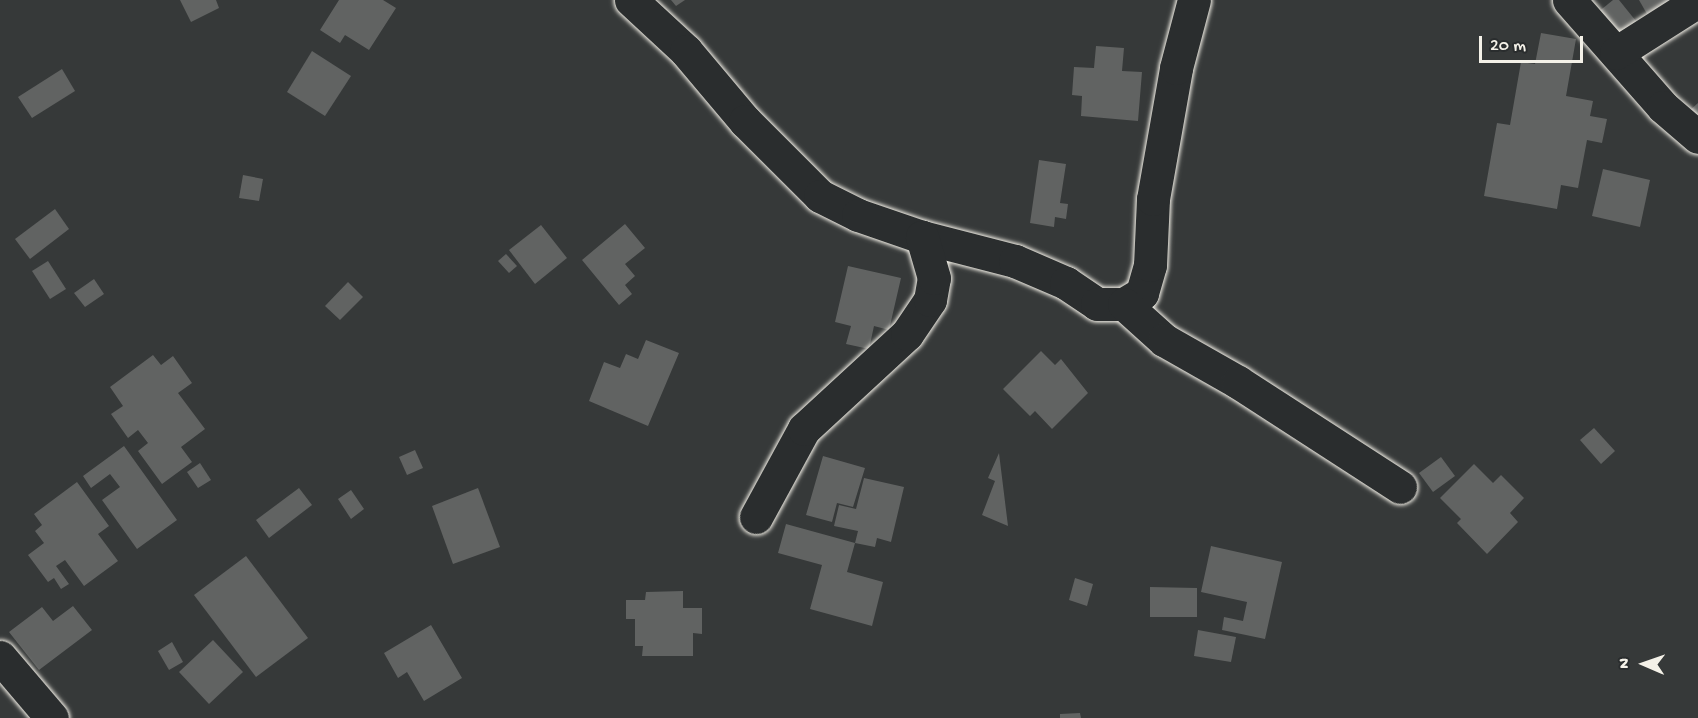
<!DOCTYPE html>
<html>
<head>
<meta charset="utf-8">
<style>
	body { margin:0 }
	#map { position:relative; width:1698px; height:718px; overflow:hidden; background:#363939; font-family:"Gochi Hand",sans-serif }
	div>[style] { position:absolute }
	.building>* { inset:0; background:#616362 }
	.roads { filter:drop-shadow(0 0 2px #f4f1e8) drop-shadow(0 0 2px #f4f1e8) }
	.minor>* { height:33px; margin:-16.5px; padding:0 16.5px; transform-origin:16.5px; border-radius:16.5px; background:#2a2d2e }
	span { translate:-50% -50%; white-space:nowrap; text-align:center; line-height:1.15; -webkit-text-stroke:4.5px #2a2d2e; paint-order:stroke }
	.north { position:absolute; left:1614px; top:634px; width:60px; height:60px; -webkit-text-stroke:4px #2a2d2e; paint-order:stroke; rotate:272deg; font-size:16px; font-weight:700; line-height:24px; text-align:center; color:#f4f1e8 }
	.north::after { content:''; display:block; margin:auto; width:21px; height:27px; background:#f4f1e8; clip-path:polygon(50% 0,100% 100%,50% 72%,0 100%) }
	.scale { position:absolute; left:1479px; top:36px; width:104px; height:27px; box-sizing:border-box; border:3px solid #f4f1e8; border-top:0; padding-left:8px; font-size:18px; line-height:21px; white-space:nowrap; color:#f4f1e8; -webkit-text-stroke:4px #2a2d2e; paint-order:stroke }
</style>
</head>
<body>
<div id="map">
	<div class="building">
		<div style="clip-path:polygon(180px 0,216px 0,219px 8px,191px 22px)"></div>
		<div style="clip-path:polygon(339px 0,383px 0,396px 8px,369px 50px,345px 35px,340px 43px,320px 30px)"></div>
		<div style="clip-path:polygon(671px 0,685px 0,676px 6px)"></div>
		<div style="clip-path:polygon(1613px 0,1619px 0,1640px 26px,1620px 42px,1597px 13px)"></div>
		<div style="clip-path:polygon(1639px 0,1670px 0,1647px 14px)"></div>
		<div style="clip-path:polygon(1541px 33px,1576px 39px,1566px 96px,1593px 101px,1590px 116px,1607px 119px,1602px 143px,1587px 140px,1578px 188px,1561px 185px,1557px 209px,1484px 196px,1497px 123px,1510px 125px,1521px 62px,1535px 64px)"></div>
		<div style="clip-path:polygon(1096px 46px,1124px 48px,1122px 71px,1142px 72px,1138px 121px,1081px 116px,1082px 96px,1072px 95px,1074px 67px,1094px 68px)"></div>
		<div style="clip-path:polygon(312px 51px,351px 76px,325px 116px,287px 92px)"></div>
		<div style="clip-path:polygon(62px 69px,75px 91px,32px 118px,18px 97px)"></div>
		<div style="clip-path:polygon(1698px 103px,1698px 122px,1688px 112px)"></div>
		<div style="clip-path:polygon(1039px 160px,1066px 164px,1060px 203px,1068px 204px,1066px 219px,1055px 217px,1054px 227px,1030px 223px)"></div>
		<div style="clip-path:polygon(1603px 169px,1650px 180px,1640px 227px,1592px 216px)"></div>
		<div style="clip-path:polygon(243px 175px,263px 179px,259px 201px,239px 198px)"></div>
		<div style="clip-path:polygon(55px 209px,69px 229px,30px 259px,15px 239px)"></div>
		<div style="clip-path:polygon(625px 224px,645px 248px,625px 264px,635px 276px,625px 285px,632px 294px,619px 305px,582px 260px)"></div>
		<div style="clip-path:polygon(541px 225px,567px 258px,535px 284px,509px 250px)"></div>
		<div style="clip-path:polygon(506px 254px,517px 266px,509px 273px,498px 261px)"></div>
		<div style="clip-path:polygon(48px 261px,66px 289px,50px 299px,32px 271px)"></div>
		<div style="clip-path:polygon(848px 266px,901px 278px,889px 330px,874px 326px,869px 349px,846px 344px,851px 326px,835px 322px)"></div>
		<div style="clip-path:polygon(94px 279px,104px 294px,85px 307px,74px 293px)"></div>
		<div style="clip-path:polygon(348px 282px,363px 297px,340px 320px,325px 306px)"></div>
		<div style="clip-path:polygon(646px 340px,679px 353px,648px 426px,589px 401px,604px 362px,620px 368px,626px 354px,638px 359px)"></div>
		<div style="clip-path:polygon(1041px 351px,1055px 365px,1061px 359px,1088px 393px,1052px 429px,1035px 411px,1030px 416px,1003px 389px)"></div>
		<div style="clip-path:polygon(153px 355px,161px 365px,173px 356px,192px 383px,178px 393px,205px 429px,181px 447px,192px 462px,162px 484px,138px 451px,148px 443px,138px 430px,128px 438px,111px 414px,123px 406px,110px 387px)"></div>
		<div style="clip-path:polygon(1594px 428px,1615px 451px,1601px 464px,1580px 440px)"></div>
		<div style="clip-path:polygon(124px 446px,177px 520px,137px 549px,102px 500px,120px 487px,110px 474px,91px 488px,83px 476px)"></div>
		<div style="clip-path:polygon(415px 450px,423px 468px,407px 475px,399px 457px)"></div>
		<div style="clip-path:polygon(999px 453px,1008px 526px,982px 515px,995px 481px,988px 478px)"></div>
		<div style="clip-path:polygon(823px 456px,865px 468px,853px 507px,837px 503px,832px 522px,806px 515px)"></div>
		<div style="clip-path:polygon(1441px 457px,1455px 476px,1433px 492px,1419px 473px)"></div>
		<div style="clip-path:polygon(200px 463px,211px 480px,198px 488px,187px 472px)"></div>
		<div style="clip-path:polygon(1474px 464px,1493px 483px,1501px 475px,1524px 498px,1510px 513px,1518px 522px,1487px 554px,1457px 523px,1461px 519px,1440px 498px)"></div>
		<div style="clip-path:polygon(864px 478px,904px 487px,891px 542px,877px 538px,875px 547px,855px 543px,858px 531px,834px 526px,839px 505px,856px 509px)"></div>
		<div style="clip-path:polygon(77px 482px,109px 526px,98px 534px,118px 561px,84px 586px,65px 560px,56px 566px,69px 584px,61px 589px,54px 578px,48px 582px,28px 555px,44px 543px,35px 531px,42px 525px,34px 514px)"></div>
		<div style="clip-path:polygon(299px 488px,312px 505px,269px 538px,256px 520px)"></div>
		<div style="clip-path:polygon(478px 488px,500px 547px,453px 564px,432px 506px)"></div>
		<div style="clip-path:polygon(351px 490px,364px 509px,351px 519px,338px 499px)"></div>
		<div style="clip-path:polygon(786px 524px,855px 543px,847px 572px,883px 582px,872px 626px,810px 609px,822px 565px,778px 553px)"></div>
		<div style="clip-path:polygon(1211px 546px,1282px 562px,1265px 639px,1222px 630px,1224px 617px,1243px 621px,1247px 602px,1201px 592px)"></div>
		<div style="clip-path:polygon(246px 556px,308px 638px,256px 677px,194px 595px)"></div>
		<div style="clip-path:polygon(1075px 578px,1093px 584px,1087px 606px,1069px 600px)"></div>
		<div style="clip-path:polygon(1150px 587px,1197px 588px,1197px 617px,1150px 617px)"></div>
		<div style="clip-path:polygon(683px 591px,683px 608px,702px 608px,702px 634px,693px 633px,693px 656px,642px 656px,643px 646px,635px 646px,635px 619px,626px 619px,626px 600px,645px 600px,646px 592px)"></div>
		<div style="clip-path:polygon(73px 606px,92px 630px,39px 670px,9px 632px,42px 607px,53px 621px)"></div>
		<div style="clip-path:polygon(431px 625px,462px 678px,424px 701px,407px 672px,398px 678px,384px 653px)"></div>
		<div style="clip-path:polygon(1198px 630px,1236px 637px,1231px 662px,1194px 656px)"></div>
		<div style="clip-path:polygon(213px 640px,243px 672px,209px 704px,179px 672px)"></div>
		<div style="clip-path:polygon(172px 642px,183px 662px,169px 670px,158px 651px)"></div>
		<div style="clip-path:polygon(1080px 713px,1081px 718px,1060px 718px,1060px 714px)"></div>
	</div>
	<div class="roads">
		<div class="minor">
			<div style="left:631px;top:0;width:75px;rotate:42.8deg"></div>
			<div style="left:686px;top:51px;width:92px;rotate:49.9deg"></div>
			<div style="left:745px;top:121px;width:106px;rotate:45deg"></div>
			<div style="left:820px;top:196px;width:42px;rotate:26.6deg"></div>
			<div style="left:858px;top:215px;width:68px;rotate:19deg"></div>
			<div style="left:922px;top:237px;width:96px;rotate:14.5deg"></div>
			<div style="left:1015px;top:261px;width:56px;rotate:23.3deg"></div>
			<div style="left:1066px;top:283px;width:37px;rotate:34deg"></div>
			<div style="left:1097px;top:304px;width:27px"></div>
			<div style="left:1124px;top:304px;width:21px;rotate:-31deg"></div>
			<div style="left:1142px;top:293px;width:29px;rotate:-74deg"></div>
			<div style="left:1150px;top:265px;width:66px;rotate:-87.4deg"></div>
			<div style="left:1153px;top:199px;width:133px;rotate:-80deg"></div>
			<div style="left:1176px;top:68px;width:70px;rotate:-75.2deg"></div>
			<div style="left:1569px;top:0;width:142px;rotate:48.7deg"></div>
			<div style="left:1663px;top:107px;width:46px;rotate:40.6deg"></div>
			<div style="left:1616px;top:53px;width:97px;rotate:-32.4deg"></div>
			<div style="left:1124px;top:304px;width:54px;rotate:42deg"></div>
			<div style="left:1164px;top:340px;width:85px;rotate:29.6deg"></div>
			<div style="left:1238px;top:382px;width:193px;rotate:32.9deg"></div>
			<div style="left:756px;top:517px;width:100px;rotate:-61.4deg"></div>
			<div style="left:804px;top:429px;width:140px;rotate:-42.7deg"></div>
			<div style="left:907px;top:334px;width:41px;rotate:-55.9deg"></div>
			<div style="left:930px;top:300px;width:22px;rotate:-80deg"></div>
			<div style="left:934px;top:278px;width:43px;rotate:-106.3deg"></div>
			<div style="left:0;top:657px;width:80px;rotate:49.6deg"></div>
		</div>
	</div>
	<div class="north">N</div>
	<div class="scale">20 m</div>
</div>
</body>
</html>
